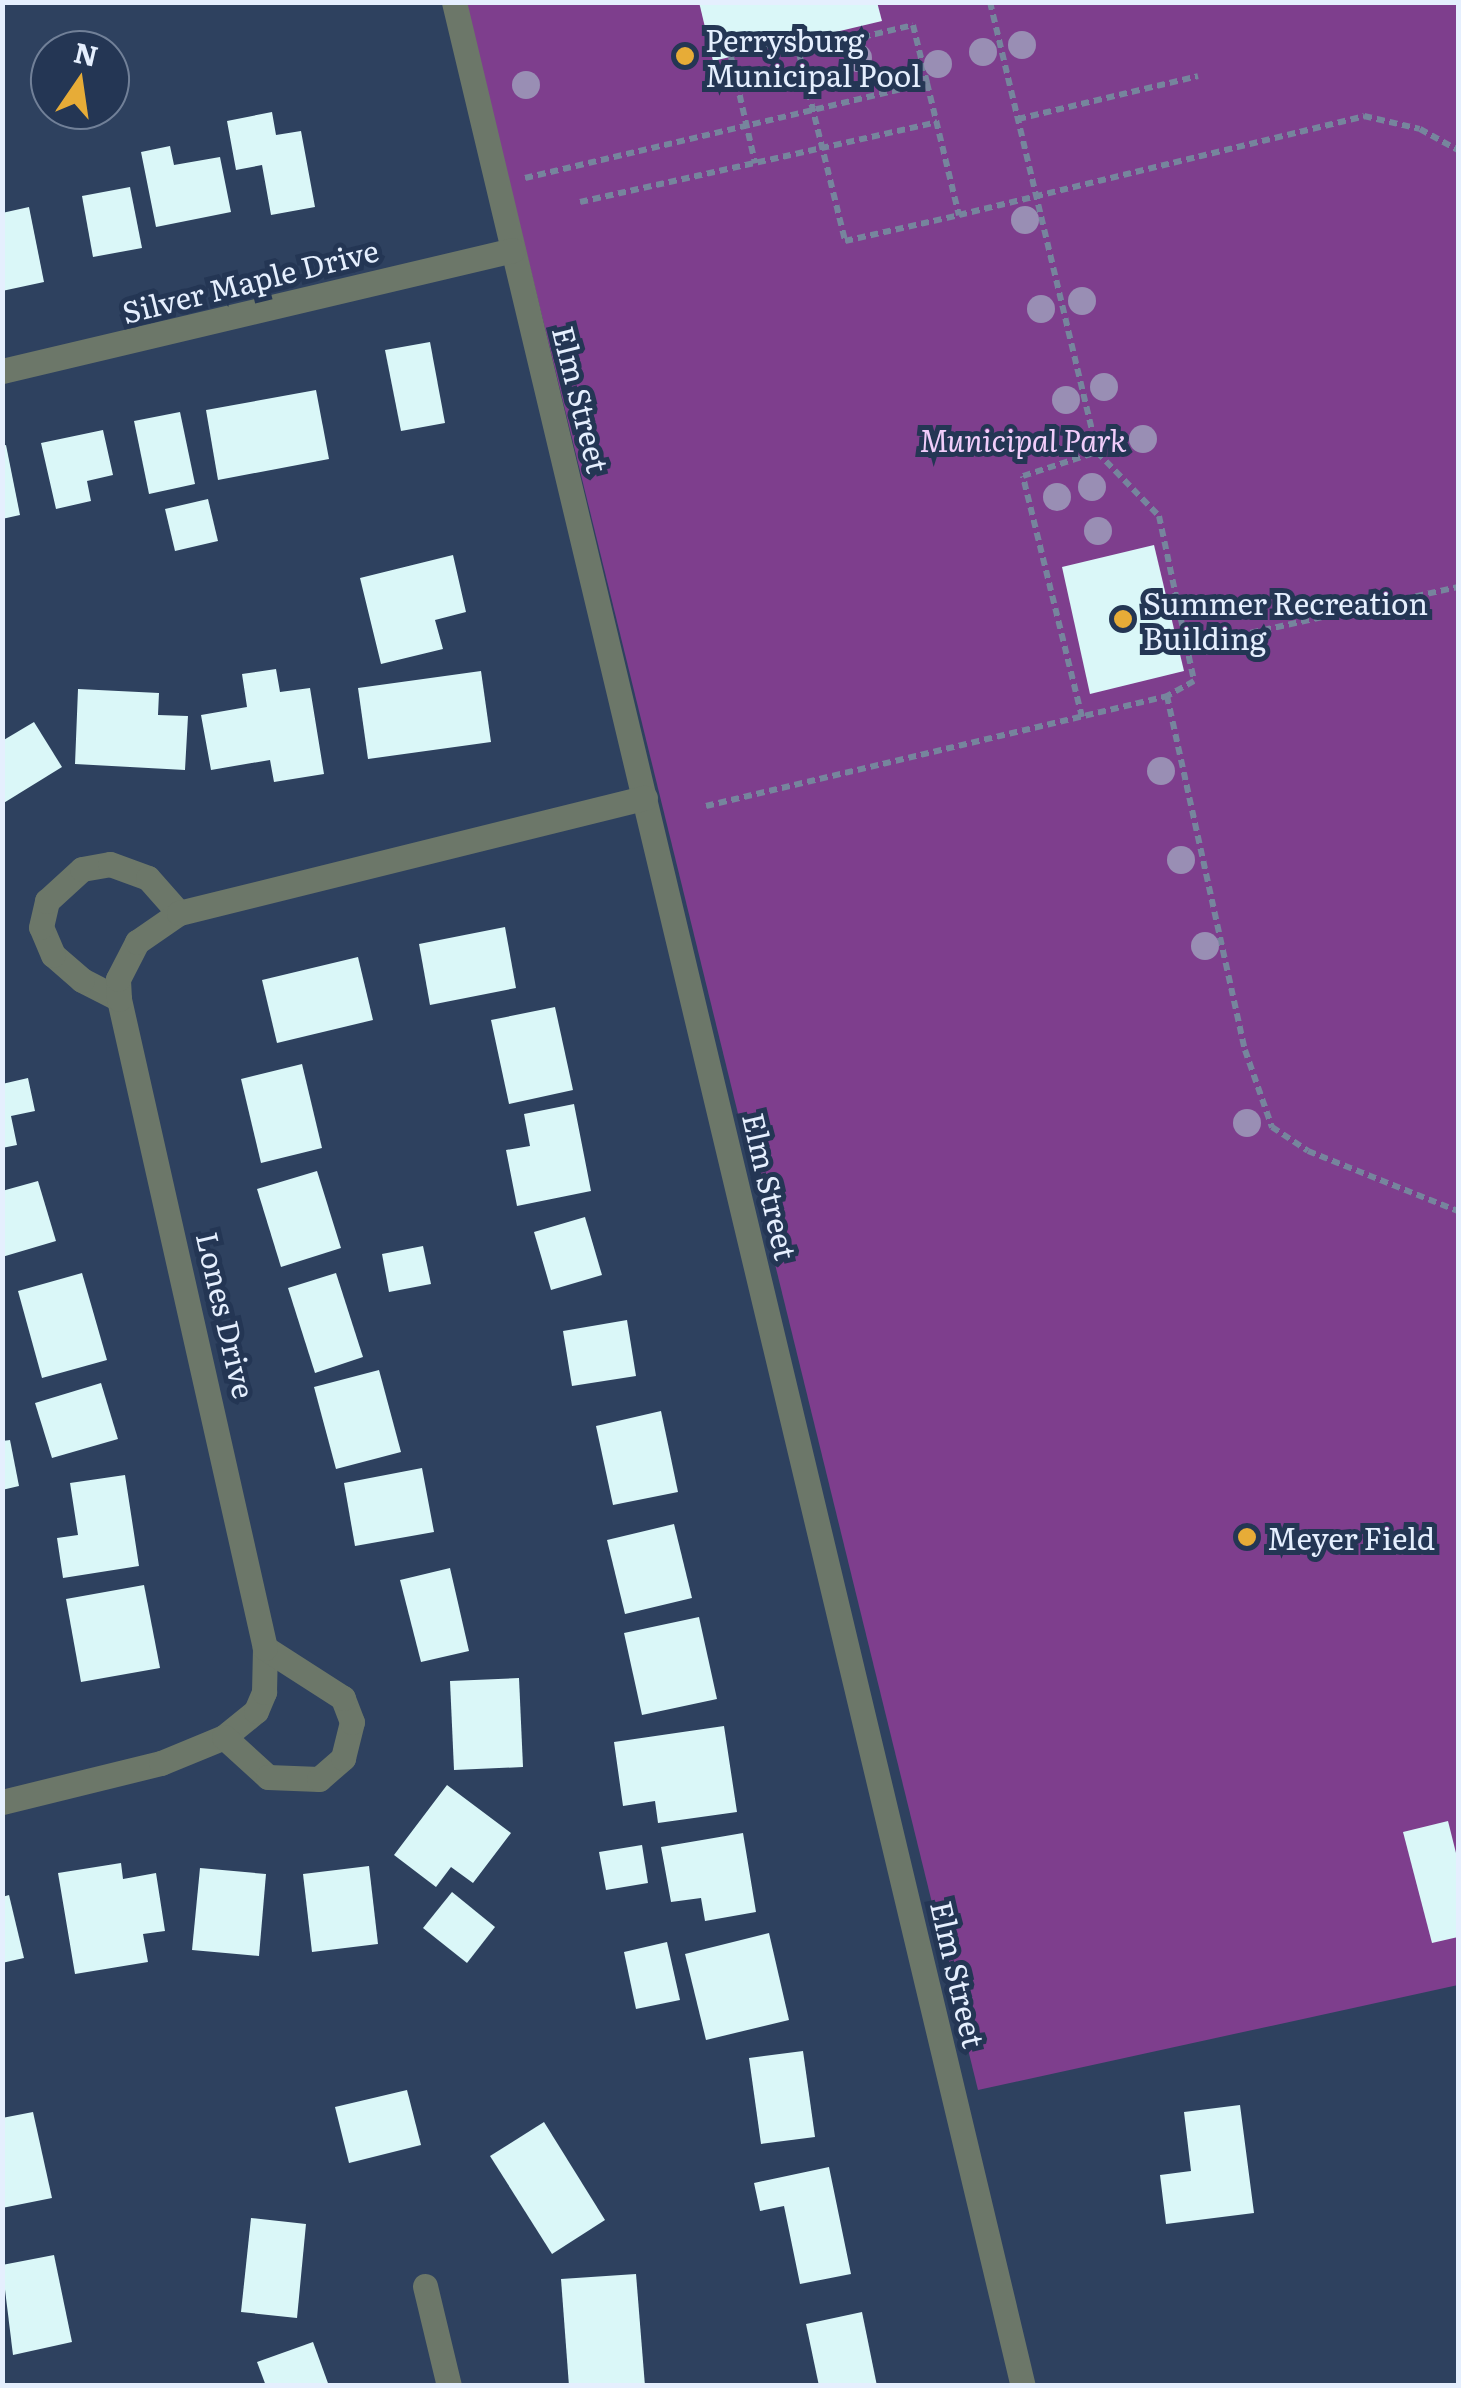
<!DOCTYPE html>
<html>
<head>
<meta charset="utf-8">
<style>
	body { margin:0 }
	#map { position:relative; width:1461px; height:2388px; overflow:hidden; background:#2e415f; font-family:Literata,serif }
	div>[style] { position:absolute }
	.green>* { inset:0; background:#7e3e8d }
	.building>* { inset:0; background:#daf7f8 }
	.path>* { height:6px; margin-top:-3px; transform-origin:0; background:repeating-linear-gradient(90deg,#76859d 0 8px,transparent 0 13px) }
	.street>* { height:25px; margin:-12.5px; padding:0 12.5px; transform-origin:12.5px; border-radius:12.5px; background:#6c7769 }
	.trees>* { width:28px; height:28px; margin:-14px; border-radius:50%; background:#998eb4 }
	.dots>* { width:28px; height:28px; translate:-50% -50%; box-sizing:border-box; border:5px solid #243654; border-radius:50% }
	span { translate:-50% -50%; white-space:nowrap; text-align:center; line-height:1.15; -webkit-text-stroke:10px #243654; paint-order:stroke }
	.poi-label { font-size:30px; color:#e5effe }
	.left { translate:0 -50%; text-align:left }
	.street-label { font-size:30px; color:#e5effe }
	.park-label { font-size:30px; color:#f1cdfa; font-style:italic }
	.frame { position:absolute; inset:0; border:5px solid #e5effe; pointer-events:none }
	.north { position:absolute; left:30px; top:30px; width:100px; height:100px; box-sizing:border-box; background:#243654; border:2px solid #718098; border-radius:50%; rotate:13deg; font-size:28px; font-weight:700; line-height:40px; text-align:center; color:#e5effe }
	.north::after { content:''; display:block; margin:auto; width:35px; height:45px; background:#e7ac37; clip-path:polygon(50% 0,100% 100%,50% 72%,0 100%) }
</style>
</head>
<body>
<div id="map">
	<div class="green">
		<div style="clip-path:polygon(465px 3px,1458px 3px,1458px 1985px,978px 2090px)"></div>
	</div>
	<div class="building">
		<div style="clip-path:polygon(699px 2px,877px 2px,882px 21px,713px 61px)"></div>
		<div style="clip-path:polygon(272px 112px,276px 135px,301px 131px,315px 207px,271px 215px,262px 165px,236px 170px,227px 121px)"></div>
		<div style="clip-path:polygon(170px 146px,174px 165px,220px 157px,231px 212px,156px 227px,141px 152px)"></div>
		<div style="clip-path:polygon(130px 187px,142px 248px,93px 257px,82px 196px)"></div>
		<div style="clip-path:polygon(29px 207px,44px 282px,2px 291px,2px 213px)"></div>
		<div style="clip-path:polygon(430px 342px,445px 423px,401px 431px,385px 350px)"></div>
		<div style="clip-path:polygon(316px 390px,329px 459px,218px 480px,206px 410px)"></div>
		<div style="clip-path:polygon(180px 412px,195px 484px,149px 494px,134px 421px)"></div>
		<div style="clip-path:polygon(103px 430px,113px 475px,87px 481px,91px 501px,56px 509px,41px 443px)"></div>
		<div style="clip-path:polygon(6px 445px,20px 515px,2px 519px,2px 446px)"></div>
		<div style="clip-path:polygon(208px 499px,218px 541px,175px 551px,165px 509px)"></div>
		<div style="clip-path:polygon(1154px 545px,1184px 671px,1090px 694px,1062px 567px)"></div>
		<div style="clip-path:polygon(453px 555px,466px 612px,435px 620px,443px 649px,381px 664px,360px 578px)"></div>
		<div style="clip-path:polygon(276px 669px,280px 692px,310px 688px,324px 774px,274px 782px,270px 760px,211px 770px,201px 715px,247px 707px,242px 674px)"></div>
		<div style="clip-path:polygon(481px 671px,491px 742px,368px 759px,358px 688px)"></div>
		<div style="clip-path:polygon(78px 689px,159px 693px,158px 715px,188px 716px,185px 770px,75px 764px)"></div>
		<div style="clip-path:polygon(34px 722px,62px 767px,2px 804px,2px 741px)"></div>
		<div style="clip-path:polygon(505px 927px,516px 988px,430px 1005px,419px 944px)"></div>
		<div style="clip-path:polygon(358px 957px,373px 1020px,277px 1043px,262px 980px)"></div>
		<div style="clip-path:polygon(555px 1007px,573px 1090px,509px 1104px,491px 1020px)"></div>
		<div style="clip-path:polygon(302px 1064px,322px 1148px,261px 1163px,241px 1079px)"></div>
		<div style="clip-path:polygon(28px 1078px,35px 1111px,11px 1116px,17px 1145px,2px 1148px,2px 1084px)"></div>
		<div style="clip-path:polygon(574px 1104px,591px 1191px,517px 1206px,506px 1150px,530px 1146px,524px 1114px)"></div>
		<div style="clip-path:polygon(317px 1171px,341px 1248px,281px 1267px,257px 1189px)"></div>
		<div style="clip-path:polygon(38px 1181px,56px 1241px,2px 1257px,2px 1191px)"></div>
		<div style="clip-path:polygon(585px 1217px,602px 1275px,551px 1290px,534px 1232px)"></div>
		<div style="clip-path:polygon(423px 1246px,431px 1284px,389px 1292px,382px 1254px)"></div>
		<div style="clip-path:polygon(82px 1273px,107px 1360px,42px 1378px,18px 1291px)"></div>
		<div style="clip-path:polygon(336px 1273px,363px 1357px,315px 1373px,288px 1288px)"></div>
		<div style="clip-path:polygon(627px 1320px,636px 1376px,572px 1386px,563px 1331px)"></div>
		<div style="clip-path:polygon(379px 1370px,401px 1452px,336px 1469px,314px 1387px)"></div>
		<div style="clip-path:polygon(101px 1383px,118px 1439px,52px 1458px,35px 1403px)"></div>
		<div style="clip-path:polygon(661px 1411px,678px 1492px,613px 1505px,596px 1426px)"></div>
		<div style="clip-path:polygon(10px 1440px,19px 1486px,2px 1490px,2px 1441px)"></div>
		<div style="clip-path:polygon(422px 1468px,434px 1532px,355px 1546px,344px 1483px)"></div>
		<div style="clip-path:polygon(125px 1475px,139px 1566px,63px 1578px,57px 1538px,78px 1535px,70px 1483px)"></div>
		<div style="clip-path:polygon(674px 1524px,692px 1598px,625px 1614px,607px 1540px)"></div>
		<div style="clip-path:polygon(450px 1568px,469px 1651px,421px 1662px,400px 1580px)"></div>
		<div style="clip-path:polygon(144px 1585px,160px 1668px,81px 1682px,66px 1599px)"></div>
		<div style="clip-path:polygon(699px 1617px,717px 1699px,642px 1715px,624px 1633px)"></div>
		<div style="clip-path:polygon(519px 1678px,523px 1767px,454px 1770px,450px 1681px)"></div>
		<div style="clip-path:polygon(724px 1726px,737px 1812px,658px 1823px,655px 1801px,623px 1806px,614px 1742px)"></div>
		<div style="clip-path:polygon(447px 1785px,511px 1833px,473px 1883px,451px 1867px,436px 1887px,394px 1855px)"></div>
		<div style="clip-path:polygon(1448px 1821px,1458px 1861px,1458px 1937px,1432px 1943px,1403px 1832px)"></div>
		<div style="clip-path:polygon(743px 1833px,756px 1912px,705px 1921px,701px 1898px,671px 1902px,661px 1847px)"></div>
		<div style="clip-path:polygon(642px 1845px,648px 1883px,606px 1890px,599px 1852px)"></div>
		<div style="clip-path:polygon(121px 1863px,123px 1879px,156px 1873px,165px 1931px,143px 1934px,148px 1962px,75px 1974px,58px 1873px)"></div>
		<div style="clip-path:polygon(369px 1866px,378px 1944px,312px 1952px,303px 1874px)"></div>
		<div style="clip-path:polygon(200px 1868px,266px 1874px,259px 1956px,192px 1950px)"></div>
		<div style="clip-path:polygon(452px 1892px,495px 1927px,467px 1963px,423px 1928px)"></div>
		<div style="clip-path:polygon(9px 1895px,24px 1958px,2px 1963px,2px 1897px)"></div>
		<div style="clip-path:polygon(769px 1933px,789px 2020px,706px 2040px,685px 1954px)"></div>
		<div style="clip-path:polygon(667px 1942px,680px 2000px,636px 2009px,624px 1952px)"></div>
		<div style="clip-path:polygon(803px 2051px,815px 2137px,761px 2144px,749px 2058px)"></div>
		<div style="clip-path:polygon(407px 2090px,421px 2145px,349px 2163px,335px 2107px)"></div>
		<div style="clip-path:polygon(1240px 2105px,1254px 2213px,1166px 2224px,1160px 2175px,1191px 2171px,1184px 2112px)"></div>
		<div style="clip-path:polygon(33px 2112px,52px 2198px,2px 2208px,2px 2118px)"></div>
		<div style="clip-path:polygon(544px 2122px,605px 2220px,552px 2254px,490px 2156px)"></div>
		<div style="clip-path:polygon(829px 2167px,851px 2274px,800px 2284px,784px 2206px,760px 2211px,754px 2183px)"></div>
		<div style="clip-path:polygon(251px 2218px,306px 2224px,297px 2318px,241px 2312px)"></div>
		<div style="clip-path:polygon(54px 2255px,72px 2342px,13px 2355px,2px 2265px)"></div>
		<div style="clip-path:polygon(636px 2274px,645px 2386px,569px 2386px,561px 2279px)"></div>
		<div style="clip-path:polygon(862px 2312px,877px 2386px,819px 2386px,806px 2324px)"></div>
		<div style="clip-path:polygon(313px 2342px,329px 2386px,266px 2386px,257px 2362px)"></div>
	</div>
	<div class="path">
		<div style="left:990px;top:2px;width:463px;rotate:76.6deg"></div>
		<div style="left:1097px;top:452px;width:89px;rotate:45.9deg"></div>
		<div style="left:1159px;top:516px;width:169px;rotate:78deg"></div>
		<div style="left:1194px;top:681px;width:31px;rotate:151deg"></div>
		<div style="left:796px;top:41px;width:206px;rotate:76.2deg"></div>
		<div style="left:845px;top:241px;width:117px;rotate:-12.8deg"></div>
		<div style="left:799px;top:52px;width:117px;rotate:-13.3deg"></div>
		<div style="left:913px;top:25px;width:60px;rotate:76.4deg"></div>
		<div style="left:731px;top:57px;width:109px;rotate:77.2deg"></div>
		<div style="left:1018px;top:119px;width:185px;rotate:-13.4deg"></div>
		<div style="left:525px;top:178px;width:413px;rotate:-13.3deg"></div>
		<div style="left:927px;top:83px;width:136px;rotate:76.4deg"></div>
		<div style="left:959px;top:215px;width:417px;rotate:-13.7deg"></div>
		<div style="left:1364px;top:116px;width:57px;rotate:13.1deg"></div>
		<div style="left:1420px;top:129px;width:43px;rotate:28.9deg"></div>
		<div style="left:580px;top:202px;width:366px;rotate:-12.6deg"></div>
		<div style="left:1187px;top:647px;width:278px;rotate:-12.5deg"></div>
		<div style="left:1082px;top:717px;width:248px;rotate:-103.8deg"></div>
		<div style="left:1023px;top:476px;width:78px;rotate:-18deg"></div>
		<div style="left:706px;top:806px;width:474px;rotate:-13.4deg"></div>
		<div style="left:1167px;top:696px;width:362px;rotate:77.6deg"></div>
		<div style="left:1245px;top:1050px;width:82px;rotate:70.7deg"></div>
		<div style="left:1272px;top:1127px;width:43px;rotate:33.7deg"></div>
		<div style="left:1308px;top:1151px;width:162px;rotate:21.8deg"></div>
	</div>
	<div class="street">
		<div style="left:454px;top:2px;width:2451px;rotate:76.58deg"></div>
		<div style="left:2px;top:371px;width:525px;rotate:-13.32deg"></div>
		<div style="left:119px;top:999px;width:42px;rotate:-152.8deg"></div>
		<div style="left:82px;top:980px;width:38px;rotate:-139deg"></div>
		<div style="left:53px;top:955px;width:30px;rotate:-113deg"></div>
		<div style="left:41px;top:927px;width:27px;rotate:-77deg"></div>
		<div style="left:47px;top:901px;width:47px;rotate:-42.4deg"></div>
		<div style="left:82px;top:869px;width:28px;rotate:-10deg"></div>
		<div style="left:110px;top:864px;width:40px;rotate:20.2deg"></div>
		<div style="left:148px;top:878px;width:47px;rotate:48.5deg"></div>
		<div style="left:224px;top:1737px;width:41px;rotate:-39.1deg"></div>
		<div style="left:256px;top:1711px;width:21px;rotate:-67deg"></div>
		<div style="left:264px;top:1692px;width:44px;rotate:-88.7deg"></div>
		<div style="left:2px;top:1802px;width:164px;rotate:-13.8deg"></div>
		<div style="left:161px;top:1763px;width:68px;rotate:-22.4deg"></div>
		<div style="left:224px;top:1737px;width:59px;rotate:42.3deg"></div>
		<div style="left:268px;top:1777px;width:51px;rotate:2.2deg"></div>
		<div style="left:319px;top:1779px;width:32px;rotate:-41deg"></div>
		<div style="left:343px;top:1758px;width:37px;rotate:-76deg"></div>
		<div style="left:352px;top:1722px;width:26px;rotate:-111deg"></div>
		<div style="left:343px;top:1698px;width:93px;rotate:-147.3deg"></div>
		<div style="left:265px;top:1648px;width:665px;rotate:-102.68deg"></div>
		<div style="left:119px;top:999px;width:20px;rotate:-93deg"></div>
		<div style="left:118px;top:979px;width:42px;rotate:-62.8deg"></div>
		<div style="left:137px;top:942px;width:51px;rotate:-34.6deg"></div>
		<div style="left:179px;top:913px;width:480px;rotate:-13.9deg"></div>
		<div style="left:425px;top:2286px;width:103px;rotate:76.5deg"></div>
	</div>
	<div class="trees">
		<div style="left:1022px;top:45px"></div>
		<div style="left:983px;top:52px"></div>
		<div style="left:858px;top:58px"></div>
		<div style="left:938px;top:64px"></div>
		<div style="left:526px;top:85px"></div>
		<div style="left:1025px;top:220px"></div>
		<div style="left:1082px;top:301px"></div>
		<div style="left:1041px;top:309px"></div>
		<div style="left:1104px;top:387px"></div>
		<div style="left:1066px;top:400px"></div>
		<div style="left:1143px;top:439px"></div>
		<div style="left:1092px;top:487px"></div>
		<div style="left:1057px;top:497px"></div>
		<div style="left:1098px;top:531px"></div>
		<div style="left:1161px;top:771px"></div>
		<div style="left:1181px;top:860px"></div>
		<div style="left:1205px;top:946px"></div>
		<div style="left:1247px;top:1123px"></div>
	</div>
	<div class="dots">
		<div style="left:685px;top:56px;background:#e7ac37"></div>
		<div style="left:1123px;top:619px;background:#e7ac37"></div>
		<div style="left:1247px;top:1537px;background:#e7ac37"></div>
	</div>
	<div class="poi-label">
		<span class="left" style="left:705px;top:56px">Perrysburg<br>Municipal Pool</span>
		<span class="left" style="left:1143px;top:619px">Summer Recreation<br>Building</span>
		<span class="left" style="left:1267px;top:1537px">Meyer Field</span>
	</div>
	<div class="street-label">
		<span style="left:250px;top:280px;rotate:-14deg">Silver Maple Drive</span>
		<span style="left:582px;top:399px;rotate:76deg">Elm Street</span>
		<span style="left:771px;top:1186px;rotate:77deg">Elm Street</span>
		<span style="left:227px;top:1315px;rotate:77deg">Lones Drive</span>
		<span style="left:959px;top:1974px;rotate:77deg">Elm Street</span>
	</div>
	<div class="park-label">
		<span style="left:1023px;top:439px">Municipal Park</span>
	</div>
	<div class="frame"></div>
	<div class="north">N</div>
</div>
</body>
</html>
